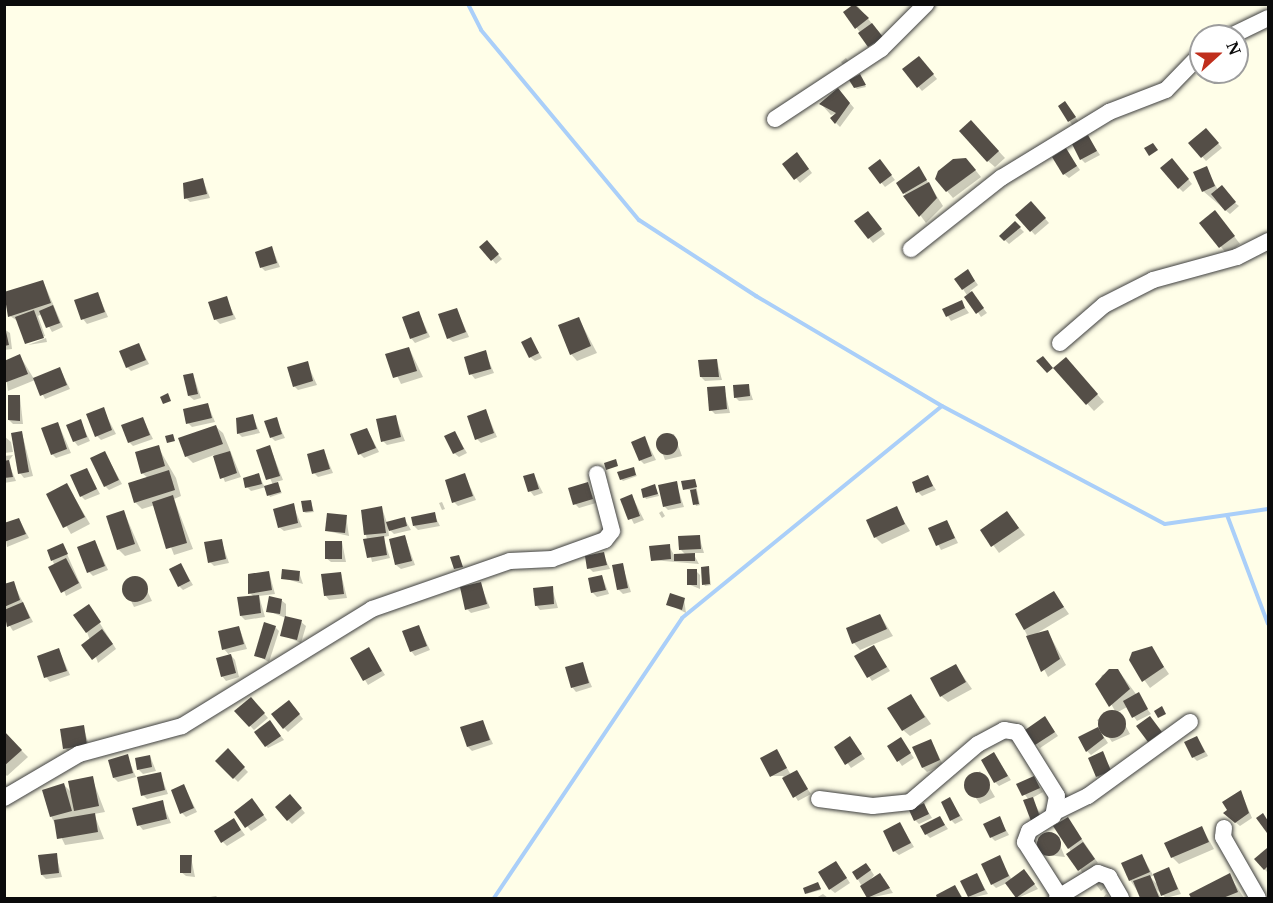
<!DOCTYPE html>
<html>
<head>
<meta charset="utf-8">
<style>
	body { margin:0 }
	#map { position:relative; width:1273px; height:903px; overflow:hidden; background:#fffee8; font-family:"Noto Serif",serif }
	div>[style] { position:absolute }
	.shadow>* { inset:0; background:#0003 }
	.stream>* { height:4px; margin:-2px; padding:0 2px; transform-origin:2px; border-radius:2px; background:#aacff9 }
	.building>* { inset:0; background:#544e47 }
	.round { border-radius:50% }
	.roads { filter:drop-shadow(0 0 2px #3e3e3e) drop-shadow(0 0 2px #3e3e3e) }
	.minor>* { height:16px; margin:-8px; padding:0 8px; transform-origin:8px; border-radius:8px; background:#fff }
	span { translate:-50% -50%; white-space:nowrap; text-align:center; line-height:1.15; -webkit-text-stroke:6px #fff; paint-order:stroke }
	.frame { position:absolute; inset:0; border:6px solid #0b0b0b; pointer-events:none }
	.north { position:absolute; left:1189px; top:24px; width:60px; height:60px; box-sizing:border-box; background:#fff; border:2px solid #9d9d9d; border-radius:50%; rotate:69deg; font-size:16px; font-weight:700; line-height:24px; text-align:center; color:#0b0b0b }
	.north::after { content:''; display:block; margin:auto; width:21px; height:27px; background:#c02f1d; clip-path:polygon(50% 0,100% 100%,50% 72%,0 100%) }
</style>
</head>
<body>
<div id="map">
	<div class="shadow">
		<div style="clip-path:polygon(856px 4px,886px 41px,873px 50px,845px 12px)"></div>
		<div style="clip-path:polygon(846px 58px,852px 66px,847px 70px,841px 62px)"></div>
		<div style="clip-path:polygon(923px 62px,937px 79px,922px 91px,904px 70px)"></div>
		<div style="clip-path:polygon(861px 78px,866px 87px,857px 89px,855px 87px)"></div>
		<div style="clip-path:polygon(842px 94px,854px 108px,840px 127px,832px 119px,838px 113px,831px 115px,821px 104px)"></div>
		<div style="clip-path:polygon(1065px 103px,1079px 122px,1073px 126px,1060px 107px)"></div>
		<div style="clip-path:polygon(978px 129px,1005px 158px,995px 167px,988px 161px)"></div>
		<div style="clip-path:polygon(1210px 134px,1222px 148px,1206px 161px,1190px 143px)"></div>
		<div style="clip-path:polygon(1088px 137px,1100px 155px,1085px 163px,1081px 159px)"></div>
		<div style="clip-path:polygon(1066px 150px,1080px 170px,1069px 178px,1064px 174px)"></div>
		<div style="clip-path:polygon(801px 158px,812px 173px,800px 183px,784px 164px)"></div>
		<div style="clip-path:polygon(1176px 164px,1192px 184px,1183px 192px,1179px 188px)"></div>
		<div style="clip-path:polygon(884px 166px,895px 180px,885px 187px,870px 169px)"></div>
		<div style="clip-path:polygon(972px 166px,981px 177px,953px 198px,947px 191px)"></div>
		<div style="clip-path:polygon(919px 168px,943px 206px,926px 223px,904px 193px)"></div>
		<div style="clip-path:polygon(1206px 168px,1218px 190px,1239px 206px,1230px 214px,1203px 191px)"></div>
		<div style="clip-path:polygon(203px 180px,210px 198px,190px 202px,186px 198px)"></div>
		<div style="clip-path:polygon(1035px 207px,1049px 223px,1035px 235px,1017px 215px)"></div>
		<div style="clip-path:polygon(872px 217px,885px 234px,873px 243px,856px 222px)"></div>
		<div style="clip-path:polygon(1221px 219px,1240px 244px,1227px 254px,1201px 223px)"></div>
		<div style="clip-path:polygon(1015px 223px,1024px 232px,1009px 244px,1001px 236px)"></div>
		<div style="clip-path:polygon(487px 242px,502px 259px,496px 264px,481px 247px)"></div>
		<div style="clip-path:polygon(272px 248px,280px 267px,265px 271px,261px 267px)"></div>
		<div style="clip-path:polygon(968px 271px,978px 285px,970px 291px,987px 313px,981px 317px,963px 289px)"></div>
		<div style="clip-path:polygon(43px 281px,63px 327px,52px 332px,42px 314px,38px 316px,45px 336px,26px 342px,19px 322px,10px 316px,4px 294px)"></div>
		<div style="clip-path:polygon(98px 294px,108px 317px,87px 324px,83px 319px)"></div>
		<div style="clip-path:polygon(226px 298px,236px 319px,220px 324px,215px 319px)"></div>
		<div style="clip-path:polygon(961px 302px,969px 313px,951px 321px,944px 310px)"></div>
		<div style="clip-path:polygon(457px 310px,469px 337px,453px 342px,448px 338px)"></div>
		<div style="clip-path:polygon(419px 313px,430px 337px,415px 343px,411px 338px)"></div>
		<div style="clip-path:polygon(579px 319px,597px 353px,577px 361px,571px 354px)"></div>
		<div style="clip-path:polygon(4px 329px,10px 333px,12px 349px,4px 350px)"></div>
		<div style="clip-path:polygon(46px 338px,47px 342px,28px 345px)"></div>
		<div style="clip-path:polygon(531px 339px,542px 358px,535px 361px,530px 357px)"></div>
		<div style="clip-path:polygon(139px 345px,149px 364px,131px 371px,127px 367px)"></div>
		<div style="clip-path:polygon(409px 348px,423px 377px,401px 384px,387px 355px)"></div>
		<div style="clip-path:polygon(485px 352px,494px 373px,475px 379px,471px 374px)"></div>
		<div style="clip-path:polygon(20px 356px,34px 379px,60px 369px,70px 389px,45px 399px,35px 380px,8px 391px,4px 362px)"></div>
		<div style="clip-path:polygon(717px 361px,722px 380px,705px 381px,701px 377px)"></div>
		<div style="clip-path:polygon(307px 363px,317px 385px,298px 390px,294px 386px)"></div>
		<div style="clip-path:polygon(1072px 366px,1104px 402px,1094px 411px,1055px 369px)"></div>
		<div style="clip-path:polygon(193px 374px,201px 398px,194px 400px,189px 396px)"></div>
		<div style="clip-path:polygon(748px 385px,753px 400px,739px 401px,735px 397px)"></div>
		<div style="clip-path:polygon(724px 387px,730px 413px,715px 414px,711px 410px)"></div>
		<div style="clip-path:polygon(20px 397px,23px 424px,13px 424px,9px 420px)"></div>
		<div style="clip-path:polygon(208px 405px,215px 422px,192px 427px,188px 423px)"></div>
		<div style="clip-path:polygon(103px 409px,116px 434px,101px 440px,97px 436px)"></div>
		<div style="clip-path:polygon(486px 411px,497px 437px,481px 443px,477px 439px)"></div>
		<div style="clip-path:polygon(252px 415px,260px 433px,242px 437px,238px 433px)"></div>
		<div style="clip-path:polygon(395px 416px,405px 441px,387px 445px,383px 441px)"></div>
		<div style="clip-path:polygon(143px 419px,153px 439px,133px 446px,129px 442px)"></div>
		<div style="clip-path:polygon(276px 419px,285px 438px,275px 441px,271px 437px)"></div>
		<div style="clip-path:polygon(80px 421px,90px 441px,78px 446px,74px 441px)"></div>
		<div style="clip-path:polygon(58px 423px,71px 453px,56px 458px,52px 454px)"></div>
		<div style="clip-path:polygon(216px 427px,223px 433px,241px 477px,225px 482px,214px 455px,193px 463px,186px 456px)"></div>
		<div style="clip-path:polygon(367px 429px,379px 452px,364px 458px,360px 454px)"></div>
		<div style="clip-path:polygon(22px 433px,33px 476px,24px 478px,20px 473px)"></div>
		<div style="clip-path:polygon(455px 433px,467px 453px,459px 457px,454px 453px)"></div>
		<div style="clip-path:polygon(674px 434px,682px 456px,665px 460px,657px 438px)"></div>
		<div style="clip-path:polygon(4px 436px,11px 442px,13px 452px,4px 453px)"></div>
		<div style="clip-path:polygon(645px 438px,656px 460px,644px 464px,640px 460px)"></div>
		<div style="clip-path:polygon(158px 447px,176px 478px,181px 496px,174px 499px,193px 549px,174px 555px,155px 505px,142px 509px,135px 502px,148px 478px,142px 473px)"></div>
		<div style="clip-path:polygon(270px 447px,283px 480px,276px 482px,282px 493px,270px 497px,266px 487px,251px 491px,247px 487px,259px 475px,265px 488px,273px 485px,258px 451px)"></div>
		<div style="clip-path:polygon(324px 451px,333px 473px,318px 477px,314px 473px)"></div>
		<div style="clip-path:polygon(105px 453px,122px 484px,109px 490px,105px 486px)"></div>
		<div style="clip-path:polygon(13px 455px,8px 462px,16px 481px,4px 483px,4px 456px)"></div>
		<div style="clip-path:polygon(633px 469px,637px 476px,623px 481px,621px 479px)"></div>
		<div style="clip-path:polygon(87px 470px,100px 494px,85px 500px,81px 496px)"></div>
		<div style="clip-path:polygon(465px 475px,476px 500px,458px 506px,454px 502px)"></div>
		<div style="clip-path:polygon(534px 475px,543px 493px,534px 496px,530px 491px)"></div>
		<div style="clip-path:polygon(928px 477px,936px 490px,922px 496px,918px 492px)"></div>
		<div style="clip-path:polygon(695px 480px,700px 505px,696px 506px,691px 490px,684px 489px)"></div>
		<div style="clip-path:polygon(676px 483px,684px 507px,668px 510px,664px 506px)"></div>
		<div style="clip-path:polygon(587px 484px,596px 503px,579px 508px,575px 504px)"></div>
		<div style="clip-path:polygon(67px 485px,90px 524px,71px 534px,48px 495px)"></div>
		<div style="clip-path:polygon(655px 486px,659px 496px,646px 499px,645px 497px)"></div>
		<div style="clip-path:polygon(632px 496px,644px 520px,634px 524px,622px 500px)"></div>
		<div style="clip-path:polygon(311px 501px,314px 512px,306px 513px,304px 512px)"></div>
		<div style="clip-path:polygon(442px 502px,445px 509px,442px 510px,439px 503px)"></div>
		<div style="clip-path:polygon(293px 505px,302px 527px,284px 531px,279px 527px)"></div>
		<div style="clip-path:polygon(382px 508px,387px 523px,404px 518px,411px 530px,394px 534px,388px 528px,389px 536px,383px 537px,390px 558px,372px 562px,366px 535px)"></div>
		<div style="clip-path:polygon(896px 508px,910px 531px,882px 544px,875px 537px)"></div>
		<div style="clip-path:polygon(124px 512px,141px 551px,125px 556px,118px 549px)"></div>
		<div style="clip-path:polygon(659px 513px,662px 511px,665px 516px,662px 518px)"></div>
		<div style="clip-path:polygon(1007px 513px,1025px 535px,999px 553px,982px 530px)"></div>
		<div style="clip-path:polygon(434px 514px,440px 526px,418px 530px,414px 526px)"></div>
		<div style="clip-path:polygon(346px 516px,349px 536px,327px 531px)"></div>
		<div style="clip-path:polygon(19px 519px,29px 538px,7px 547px,4px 525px)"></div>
		<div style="clip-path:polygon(947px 521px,958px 543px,941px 550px,930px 529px)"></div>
		<div style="clip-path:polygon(699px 536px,704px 553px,693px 553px,699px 564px,652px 560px,669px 546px,674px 555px,686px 555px,681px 550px)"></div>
		<div style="clip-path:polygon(405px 537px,415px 565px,401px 569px,396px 565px)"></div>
		<div style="clip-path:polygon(221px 540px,229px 563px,214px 566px,210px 562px)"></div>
		<div style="clip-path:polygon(95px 541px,108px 570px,93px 576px,89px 572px)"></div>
		<div style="clip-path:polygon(342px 542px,346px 562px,331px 562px,326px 558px)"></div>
		<div style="clip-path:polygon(63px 545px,82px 588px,66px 596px,49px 551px)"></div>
		<div style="clip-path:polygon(603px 554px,610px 569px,593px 572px,589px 568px)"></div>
		<div style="clip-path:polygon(622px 564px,631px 592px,623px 594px,618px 589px)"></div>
		<div style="clip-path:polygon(181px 565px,193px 585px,183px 590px,179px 586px)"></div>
		<div style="clip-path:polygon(708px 568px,711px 585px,705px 586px,704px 584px)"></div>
		<div style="clip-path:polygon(696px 571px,700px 575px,700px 589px,688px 584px)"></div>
		<div style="clip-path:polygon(269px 572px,275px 594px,259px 596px,265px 617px,245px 620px,241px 616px,254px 597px,250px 593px)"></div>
		<div style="clip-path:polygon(299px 572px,303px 584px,283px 578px)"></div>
		<div style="clip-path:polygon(341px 573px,347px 598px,329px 600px,325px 595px)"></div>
		<div style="clip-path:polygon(602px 576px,609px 594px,597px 597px,592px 592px)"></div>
		<div style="clip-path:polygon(141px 578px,152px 601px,134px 607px,123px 584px)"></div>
		<div style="clip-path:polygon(13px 583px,33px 622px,13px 631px,4px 617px,4px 585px)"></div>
		<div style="clip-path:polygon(480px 583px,490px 608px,471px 613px,467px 609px)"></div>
		<div style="clip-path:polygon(552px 588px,558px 608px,540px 610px,536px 605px)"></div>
		<div style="clip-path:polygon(1054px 593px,1069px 614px,1034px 635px,1048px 632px,1066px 665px,1048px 677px,1017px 615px)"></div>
		<div style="clip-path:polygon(684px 599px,686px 613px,668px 604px)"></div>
		<div style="clip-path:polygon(281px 600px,286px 604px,286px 618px,268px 611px)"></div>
		<div style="clip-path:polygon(89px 606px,116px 649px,98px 663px,87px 632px)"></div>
		<div style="clip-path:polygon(880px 615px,893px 636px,860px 650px,854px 643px)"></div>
		<div style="clip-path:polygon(301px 622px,306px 626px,301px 643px,282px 635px)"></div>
		<div style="clip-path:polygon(239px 627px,247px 649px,229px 653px,235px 660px,239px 677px,226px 681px,222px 676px,230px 656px,224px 649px)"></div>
		<div style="clip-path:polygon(275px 627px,279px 631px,269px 662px,256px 655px)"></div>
		<div style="clip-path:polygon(419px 627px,430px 650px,415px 656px,411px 651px)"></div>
		<div style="clip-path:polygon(874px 647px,890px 671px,872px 681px,856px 657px)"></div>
		<div style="clip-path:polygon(1151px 648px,1169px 674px,1150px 688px,1130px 660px)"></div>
		<div style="clip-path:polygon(369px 649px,385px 675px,368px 685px,352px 658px)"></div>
		<div style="clip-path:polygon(59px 650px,70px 675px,50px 682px,46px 677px)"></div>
		<div style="clip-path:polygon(582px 664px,592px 687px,576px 692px,572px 687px)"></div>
		<div style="clip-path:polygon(956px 666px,972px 689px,948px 702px,941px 696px)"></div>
		<div style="clip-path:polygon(1118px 670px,1151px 714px,1137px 721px,1127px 707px,1118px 712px,1130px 734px,1112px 742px,1097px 720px,1115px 711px,1099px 682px,1102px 675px)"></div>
		<div style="clip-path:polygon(911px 696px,931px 724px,910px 736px,903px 730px)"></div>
		<div style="clip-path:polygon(251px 699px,268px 718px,254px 730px,236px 711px)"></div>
		<div style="clip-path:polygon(293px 706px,303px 719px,288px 732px,284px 728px)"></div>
		<div style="clip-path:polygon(1045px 718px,1058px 736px,1040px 748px,1027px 730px)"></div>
		<div style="clip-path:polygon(483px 722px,493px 744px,472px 751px,468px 747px)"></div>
		<div style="clip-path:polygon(83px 726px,90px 748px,69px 752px,65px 748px)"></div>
		<div style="clip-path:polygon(274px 727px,284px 740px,268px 748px,264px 744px)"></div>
		<div style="clip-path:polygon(1098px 728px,1108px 743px,1091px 755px,1087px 751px)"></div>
		<div style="clip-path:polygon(4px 733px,28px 757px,7px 776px,4px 773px)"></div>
		<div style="clip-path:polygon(1197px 737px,1208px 756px,1197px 761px,1193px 757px)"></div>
		<div style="clip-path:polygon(850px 738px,865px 759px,851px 768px,836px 747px)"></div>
		<div style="clip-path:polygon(901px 739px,914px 758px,902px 766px,889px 746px)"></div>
		<div style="clip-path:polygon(931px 740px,943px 765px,927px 772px,923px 768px)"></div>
		<div style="clip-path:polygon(228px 751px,248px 772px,238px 782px,217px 761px)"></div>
		<div style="clip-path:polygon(777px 751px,791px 775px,796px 772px,811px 794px,798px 801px,783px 776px,771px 776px)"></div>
		<div style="clip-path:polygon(1102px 753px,1114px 775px,1101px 780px,1097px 776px)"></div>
		<div style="clip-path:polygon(994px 754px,1011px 780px,999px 786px,995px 782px)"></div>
		<div style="clip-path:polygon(127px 756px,136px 777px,118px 782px,114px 778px)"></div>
		<div style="clip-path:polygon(150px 756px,156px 771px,143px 774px,138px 769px)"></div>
		<div style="clip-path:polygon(980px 771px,995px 797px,980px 804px,965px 782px)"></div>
		<div style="clip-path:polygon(160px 773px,168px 794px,147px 799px,143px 795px)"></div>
		<div style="clip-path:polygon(92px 778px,105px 812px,94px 814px,104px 839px,65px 845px,51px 816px,64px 785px,72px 793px)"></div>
		<div style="clip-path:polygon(1033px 778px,1043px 792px,1032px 798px,1044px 821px,1018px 785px)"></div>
		<div style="clip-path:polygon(184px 786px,197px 812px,186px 817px,182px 813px)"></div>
		<div style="clip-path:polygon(1241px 792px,1252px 818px,1240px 826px,1229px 817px)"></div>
		<div style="clip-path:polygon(950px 799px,963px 820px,955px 824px,951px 820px)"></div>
		<div style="clip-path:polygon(294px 800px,305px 813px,292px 824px,288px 820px)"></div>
		<div style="clip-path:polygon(162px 802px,171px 823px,143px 830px,139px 825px)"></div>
		<div style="clip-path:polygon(256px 804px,267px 820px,251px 831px,236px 812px)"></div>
		<div style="clip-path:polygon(924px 805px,932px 818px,919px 824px,915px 820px)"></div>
		<div style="clip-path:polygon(940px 818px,948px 829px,930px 838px,926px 834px)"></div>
		<div style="clip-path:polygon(999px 818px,1009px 835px,995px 841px,991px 837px)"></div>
		<div style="clip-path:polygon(1068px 819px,1098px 863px,1083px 874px,1069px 848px)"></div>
		<div style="clip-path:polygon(234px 820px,245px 835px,227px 846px,223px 842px)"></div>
		<div style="clip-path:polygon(900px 824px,914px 847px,899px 855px,894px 851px)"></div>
		<div style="clip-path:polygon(1202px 828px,1214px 849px,1179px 864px,1172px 857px)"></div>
		<div style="clip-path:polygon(1052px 832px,1056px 836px,1065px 857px,1046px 855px,1038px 838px)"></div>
		<div style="clip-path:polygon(1267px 850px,1268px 852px,1268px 873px,1256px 860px)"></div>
		<div style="clip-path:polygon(56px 855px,62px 877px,46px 879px,42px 875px)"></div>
		<div style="clip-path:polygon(evenodd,1142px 856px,1153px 875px,1169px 869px,1181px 894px,1166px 898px,1157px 890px,1161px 898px,1142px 898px,1130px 880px,1142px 856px,1155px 875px,1159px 886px,1150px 877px,1155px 875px)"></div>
		<div style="clip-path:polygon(191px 857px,195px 877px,186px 876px,181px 872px)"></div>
		<div style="clip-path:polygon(999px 857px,1012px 880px,1028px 875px,1038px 889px,1018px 898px,1007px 883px,996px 888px,992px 884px)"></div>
		<div style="clip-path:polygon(836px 862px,850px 883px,835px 893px,830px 889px)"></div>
		<div style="clip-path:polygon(870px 869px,874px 875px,868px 883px,884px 879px,893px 893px,869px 898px,854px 873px)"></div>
		<div style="clip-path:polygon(977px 875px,988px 894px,971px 898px,969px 897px)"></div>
		<div style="clip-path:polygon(1229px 875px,1244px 898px,1193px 898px,1191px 894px)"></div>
		<div style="clip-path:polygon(1100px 879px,1106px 887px,1101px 891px,1095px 883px)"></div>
		<div style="clip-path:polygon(819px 885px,821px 890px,806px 894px)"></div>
		<div style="clip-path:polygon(955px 887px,963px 898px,939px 898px,938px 896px)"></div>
		<div style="clip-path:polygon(823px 894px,828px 898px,816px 898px)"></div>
		<div style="clip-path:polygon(1106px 894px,1108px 895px,1109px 898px,1103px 898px)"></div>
		<div style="clip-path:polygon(216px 896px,218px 898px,204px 898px)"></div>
	</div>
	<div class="stream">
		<div style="left:468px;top:4px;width:29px;rotate:63deg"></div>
		<div style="left:481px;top:30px;width:247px;rotate:50.3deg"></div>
		<div style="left:639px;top:220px;width:140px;rotate:33deg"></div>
		<div style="left:756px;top:296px;width:216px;rotate:30.6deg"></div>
		<div style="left:942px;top:406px;width:252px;rotate:27.9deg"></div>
		<div style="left:1165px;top:524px;width:104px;rotate:-8.3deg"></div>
		<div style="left:1227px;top:515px;width:116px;rotate:69.4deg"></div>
		<div style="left:494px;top:898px;width:337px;rotate:-56.1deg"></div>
		<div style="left:682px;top:618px;width:335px;rotate:-39.2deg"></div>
	</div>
	<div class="building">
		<div style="clip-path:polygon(854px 4px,869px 18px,855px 29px,843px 12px)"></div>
		<div style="clip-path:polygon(872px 23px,883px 37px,868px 47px,858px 33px)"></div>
		<div style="clip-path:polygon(919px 56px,934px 74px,917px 88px,902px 69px)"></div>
		<div style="clip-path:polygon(860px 74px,866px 85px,854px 88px,849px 80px)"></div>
		<div style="clip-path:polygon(838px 88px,850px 103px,835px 124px,830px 118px,836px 113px,819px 104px)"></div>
		<div style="clip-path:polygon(1065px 101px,1076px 117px,1068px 122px,1058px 106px)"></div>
		<div style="clip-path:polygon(971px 120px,999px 151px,987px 162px,959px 131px)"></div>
		<div style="clip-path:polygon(1206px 128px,1219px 143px,1201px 158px,1188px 143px)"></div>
		<div style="clip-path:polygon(1088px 135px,1097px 151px,1080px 160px,1072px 144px)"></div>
		<div style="clip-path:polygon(1153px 143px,1158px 150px,1149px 156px,1144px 148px)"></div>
		<div style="clip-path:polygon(1066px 148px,1077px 166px,1063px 175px,1052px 157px)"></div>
		<div style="clip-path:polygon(797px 152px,809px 169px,794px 180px,782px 164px)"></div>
		<div style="clip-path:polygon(966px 158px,976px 170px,946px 192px,935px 179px,938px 171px,953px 159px)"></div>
		<div style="clip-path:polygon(1172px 158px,1189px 179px,1178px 189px,1160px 168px)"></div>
		<div style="clip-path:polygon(880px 159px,892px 175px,880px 184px,868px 168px)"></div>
		<div style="clip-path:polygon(919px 166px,927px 180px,903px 194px,896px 183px)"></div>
		<div style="clip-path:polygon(1207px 166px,1215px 186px,1202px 192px,1193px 172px)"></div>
		<div style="clip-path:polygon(203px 178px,207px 194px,184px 199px,183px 183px)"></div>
		<div style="clip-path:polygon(929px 182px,937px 198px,919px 217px,903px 196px)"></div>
		<div style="clip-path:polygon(1222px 185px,1236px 202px,1225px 211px,1211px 194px)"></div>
		<div style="clip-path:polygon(1031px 201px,1046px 218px,1030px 232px,1015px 215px)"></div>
		<div style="clip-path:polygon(1215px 210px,1235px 236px,1219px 248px,1199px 223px)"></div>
		<div style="clip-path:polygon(868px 211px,882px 229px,868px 239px,854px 221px)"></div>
		<div style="clip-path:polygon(1015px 221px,1021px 227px,1004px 241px,999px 236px)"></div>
		<div style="clip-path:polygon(487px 240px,499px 254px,491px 261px,479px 247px)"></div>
		<div style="clip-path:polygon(272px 246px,277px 263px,260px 268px,255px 252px)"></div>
		<div style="clip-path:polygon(968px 269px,975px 281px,962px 290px,954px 279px)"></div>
		<div style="clip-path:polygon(43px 280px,51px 303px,8px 317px,4px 292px)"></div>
		<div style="clip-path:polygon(972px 291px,984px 308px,976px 314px,964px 297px)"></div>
		<div style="clip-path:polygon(98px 292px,105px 312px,81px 320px,74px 300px)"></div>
		<div style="clip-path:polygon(227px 296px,233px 315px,214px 320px,208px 302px)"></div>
		<div style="clip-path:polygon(962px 300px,965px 308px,946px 317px,942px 309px)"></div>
		<div style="clip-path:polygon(53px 305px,60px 323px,46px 328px,39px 311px)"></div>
		<div style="clip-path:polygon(457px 308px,466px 332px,447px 339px,438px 314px)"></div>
		<div style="clip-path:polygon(34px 310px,44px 338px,25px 344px,15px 317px)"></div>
		<div style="clip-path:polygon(419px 311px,427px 333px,410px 339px,402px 317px)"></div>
		<div style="clip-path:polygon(579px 317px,591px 346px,570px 355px,558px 325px)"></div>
		<div style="clip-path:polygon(4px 323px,9px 345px,4px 346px)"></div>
		<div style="clip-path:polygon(531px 337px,539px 353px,529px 358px,521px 342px)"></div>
		<div style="clip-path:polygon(139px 343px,146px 360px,126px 368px,119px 351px)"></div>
		<div style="clip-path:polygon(409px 347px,417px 371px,393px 378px,385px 354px)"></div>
		<div style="clip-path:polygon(486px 350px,491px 369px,469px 375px,464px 357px)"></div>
		<div style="clip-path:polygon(20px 354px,28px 374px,4px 383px,4px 361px)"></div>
		<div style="clip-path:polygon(1043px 356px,1053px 368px,1047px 373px,1036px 361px)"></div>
		<div style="clip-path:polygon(1066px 357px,1098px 394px,1086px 405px,1053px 368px)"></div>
		<div style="clip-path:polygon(717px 359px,719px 377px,700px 377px,698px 360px)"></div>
		<div style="clip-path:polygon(308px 361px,313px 381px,293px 387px,287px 367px)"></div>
		<div style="clip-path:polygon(60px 367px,67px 385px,40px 396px,33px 378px)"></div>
		<div style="clip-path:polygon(193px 373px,198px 394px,188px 396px,183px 375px)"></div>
		<div style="clip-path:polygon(749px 384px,750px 396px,734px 398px,733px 385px)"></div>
		<div style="clip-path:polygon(725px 386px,727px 409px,709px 411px,707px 387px)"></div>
		<div style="clip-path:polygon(168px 393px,171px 401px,163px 404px,160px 397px)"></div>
		<div style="clip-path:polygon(8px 395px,20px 395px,20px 421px,8px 420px)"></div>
		<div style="clip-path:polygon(208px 403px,212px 418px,186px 424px,183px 409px)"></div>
		<div style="clip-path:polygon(104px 407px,112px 430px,95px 437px,86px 414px)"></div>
		<div style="clip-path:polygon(486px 409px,494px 433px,475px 440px,467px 416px)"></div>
		<div style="clip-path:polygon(253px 414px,257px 429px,237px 434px,236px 418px)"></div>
		<div style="clip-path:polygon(396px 415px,401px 437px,381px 442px,376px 419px)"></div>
		<div style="clip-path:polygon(143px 417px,150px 435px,128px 443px,121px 425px)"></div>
		<div style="clip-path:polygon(277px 417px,282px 434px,270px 438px,264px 421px)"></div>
		<div style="clip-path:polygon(81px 419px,87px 437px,73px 442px,66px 425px)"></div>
		<div style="clip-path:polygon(58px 422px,67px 449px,51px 455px,41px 428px)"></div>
		<div style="clip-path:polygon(216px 425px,223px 444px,185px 457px,178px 438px)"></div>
		<div style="clip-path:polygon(367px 428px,376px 448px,358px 455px,350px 434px)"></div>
		<div style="clip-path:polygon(22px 431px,29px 472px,18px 474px,11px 433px)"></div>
		<div style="clip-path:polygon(455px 431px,464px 449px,453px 454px,444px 436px)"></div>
		<div class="round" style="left:656px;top:433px;width:22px;height:22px"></div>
		<div style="clip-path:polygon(173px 434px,175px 441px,167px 443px,165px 436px)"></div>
		<div style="clip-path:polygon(645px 436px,652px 456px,639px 461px,631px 442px)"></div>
		<div style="clip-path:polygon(159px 445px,165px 466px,141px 474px,135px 452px)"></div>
		<div style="clip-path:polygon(270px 445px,280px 476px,266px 480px,256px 450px)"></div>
		<div style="clip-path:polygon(324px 449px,330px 469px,312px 474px,307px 454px)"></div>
		<div style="clip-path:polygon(105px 451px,119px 480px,104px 487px,90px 458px)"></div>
		<div style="clip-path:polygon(230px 451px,237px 473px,220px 479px,213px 456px)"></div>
		<div style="clip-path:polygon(616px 459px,618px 466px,606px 470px,604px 463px)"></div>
		<div style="clip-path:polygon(9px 460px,13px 477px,4px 478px,4px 461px)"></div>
		<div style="clip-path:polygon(634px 467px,636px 475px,620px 480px,617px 472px)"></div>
		<div style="clip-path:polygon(87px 468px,97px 489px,80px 497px,70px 475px)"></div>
		<div style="clip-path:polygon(169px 470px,175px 490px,134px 503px,128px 483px)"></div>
		<div style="clip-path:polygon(259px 473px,262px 484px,245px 488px,243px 478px)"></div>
		<div style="clip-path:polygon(465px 473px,473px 496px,452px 503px,445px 480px)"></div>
		<div style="clip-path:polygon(534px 473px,539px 489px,528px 492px,523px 476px)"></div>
		<div style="clip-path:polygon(928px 475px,933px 486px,916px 493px,912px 482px)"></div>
		<div style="clip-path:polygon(695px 479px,697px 487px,683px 490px,681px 481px)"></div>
		<div style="clip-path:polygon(677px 481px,681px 503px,663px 507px,658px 485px)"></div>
		<div style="clip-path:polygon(278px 482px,281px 492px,267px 496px,264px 486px)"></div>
		<div style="clip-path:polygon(588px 482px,593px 499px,573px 505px,568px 488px)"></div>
		<div style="clip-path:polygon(67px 483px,85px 517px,63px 528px,46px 494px)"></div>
		<div style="clip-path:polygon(655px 484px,658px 494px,643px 498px,641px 489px)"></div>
		<div style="clip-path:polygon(696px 489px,699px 504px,693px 505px,690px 490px)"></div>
		<div style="clip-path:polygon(632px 494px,640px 516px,628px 520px,620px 499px)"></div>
		<div style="clip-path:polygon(173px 495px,187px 543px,166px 549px,152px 502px)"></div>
		<div style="clip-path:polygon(311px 500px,313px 511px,303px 512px,301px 501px)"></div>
		<div style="clip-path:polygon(294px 503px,298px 523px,278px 528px,273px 509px)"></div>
		<div style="clip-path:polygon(382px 506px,386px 533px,364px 535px,361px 510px)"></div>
		<div style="clip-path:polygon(897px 506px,905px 524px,874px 538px,866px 520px)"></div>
		<div style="clip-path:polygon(124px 510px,135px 544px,117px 550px,106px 516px)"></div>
		<div style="clip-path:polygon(1007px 511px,1019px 528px,991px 547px,980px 530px)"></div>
		<div style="clip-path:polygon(435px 512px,437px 522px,413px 526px,411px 517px)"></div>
		<div style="clip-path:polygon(327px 513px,347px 515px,345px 533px,325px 531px)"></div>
		<div style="clip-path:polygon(405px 517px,407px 526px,389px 531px,386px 522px)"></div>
		<div style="clip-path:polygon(19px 518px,26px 534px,4px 542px,4px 523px)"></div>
		<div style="clip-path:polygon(947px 520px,955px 538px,936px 546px,928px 528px)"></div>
		<div style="clip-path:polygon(405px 535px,412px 561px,395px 565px,389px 539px)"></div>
		<div style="clip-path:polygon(700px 535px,701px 549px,679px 550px,678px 536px)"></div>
		<div style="clip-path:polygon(384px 536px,387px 555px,367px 558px,363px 539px)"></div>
		<div style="clip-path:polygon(222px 539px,226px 559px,208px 563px,204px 542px)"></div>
		<div style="clip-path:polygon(95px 540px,105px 566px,87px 573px,77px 547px)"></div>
		<div style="clip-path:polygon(325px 541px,342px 541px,342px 559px,325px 559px)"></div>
		<div style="clip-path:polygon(63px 543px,68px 554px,51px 561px,47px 550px)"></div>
		<div style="clip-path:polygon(670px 544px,671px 559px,651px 561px,649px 546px)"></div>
		<div style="clip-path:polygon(604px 552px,607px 565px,587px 569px,585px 556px)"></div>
		<div style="clip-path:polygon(695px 553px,695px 561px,674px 561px,674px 554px)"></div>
		<div style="clip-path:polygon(459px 555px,463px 567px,454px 569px,450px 557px)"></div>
		<div style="clip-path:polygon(66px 558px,79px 583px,61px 593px,48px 567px)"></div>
		<div style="clip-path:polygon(181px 563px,190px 581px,178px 587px,169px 569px)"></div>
		<div style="clip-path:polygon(623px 563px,628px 588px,617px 590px,612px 565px)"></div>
		<div style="clip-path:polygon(709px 566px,710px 584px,702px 585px,701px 567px)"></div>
		<div style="clip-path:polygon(282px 569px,300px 571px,299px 581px,281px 579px)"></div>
		<div style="clip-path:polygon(687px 569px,697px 569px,697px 585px,687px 585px)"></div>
		<div style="clip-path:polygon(269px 571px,272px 590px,248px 594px,248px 574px)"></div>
		<div style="clip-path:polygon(341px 572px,344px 594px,324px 596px,321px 574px)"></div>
		<div style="clip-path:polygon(602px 575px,606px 590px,591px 593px,588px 578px)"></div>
		<div class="round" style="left:122px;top:576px;width:26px;height:26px"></div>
		<div style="clip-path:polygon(14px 581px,20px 600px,4px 607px,4px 584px)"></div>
		<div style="clip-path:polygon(481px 582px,487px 604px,465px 610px,460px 587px)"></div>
		<div style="clip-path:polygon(553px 586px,554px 604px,535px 606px,533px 588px)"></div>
		<div style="clip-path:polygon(1054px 591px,1064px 607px,1024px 630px,1015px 614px)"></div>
		<div style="clip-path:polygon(670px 593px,685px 598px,682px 610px,666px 605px)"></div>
		<div style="clip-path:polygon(259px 595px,261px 613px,240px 616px,237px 597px)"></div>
		<div style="clip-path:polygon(269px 596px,282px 599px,280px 614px,266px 612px)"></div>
		<div style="clip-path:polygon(23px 602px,30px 618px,7px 627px,4px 610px)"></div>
		<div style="clip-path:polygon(89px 604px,101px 622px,86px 633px,73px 615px)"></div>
		<div style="clip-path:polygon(880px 614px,887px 629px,852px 644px,846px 628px)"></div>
		<div style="clip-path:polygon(285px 616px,302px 620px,297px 640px,280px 636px)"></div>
		<div style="clip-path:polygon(264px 622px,276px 626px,265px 659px,254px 656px)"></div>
		<div style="clip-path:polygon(419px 625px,427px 646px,410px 652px,402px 631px)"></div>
		<div style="clip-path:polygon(239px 626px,244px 644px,222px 650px,218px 631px)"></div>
		<div style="clip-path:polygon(102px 629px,113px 644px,92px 660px,81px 645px)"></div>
		<div style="clip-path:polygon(1048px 630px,1060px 659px,1041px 672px,1026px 636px)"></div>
		<div style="clip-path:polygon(874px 645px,887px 667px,867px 678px,854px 656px)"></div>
		<div style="clip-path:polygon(1152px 646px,1164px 667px,1142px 682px,1129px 660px,1132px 652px)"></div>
		<div style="clip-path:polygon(369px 647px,382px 671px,363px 681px,350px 658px)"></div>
		<div style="clip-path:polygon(59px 648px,67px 671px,44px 678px,37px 656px)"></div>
		<div style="clip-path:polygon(231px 654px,236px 673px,221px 677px,216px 658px)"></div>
		<div style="clip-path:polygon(583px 662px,589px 683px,571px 688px,565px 667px)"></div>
		<div style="clip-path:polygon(956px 664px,966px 682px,940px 697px,930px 678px)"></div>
		<div style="clip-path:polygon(1109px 669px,1118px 669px,1130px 689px,1109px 707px,1095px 684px)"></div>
		<div style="clip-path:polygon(1139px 692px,1148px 709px,1132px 718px,1123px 701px)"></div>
		<div style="clip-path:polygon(911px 694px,925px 717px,902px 731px,887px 708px)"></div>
		<div style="clip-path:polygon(251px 697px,265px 713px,249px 727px,234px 711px)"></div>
		<div style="clip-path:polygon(289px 700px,300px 714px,283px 729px,271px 714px)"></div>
		<div style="clip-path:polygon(1162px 706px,1166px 714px,1158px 718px,1154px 711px)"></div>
		<div class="round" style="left:1098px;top:710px;width:28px;height:28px"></div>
		<div style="clip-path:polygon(1045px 716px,1055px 732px,1035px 745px,1025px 730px)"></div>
		<div style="clip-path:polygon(1150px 716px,1162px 732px,1148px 742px,1136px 726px)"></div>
		<div style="clip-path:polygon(270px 720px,281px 736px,265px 747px,254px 732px)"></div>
		<div style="clip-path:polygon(483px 720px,490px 740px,467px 747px,460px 727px)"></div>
		<div style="clip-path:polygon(84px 725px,87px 745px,63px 749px,60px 729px)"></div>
		<div style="clip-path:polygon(1098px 727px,1104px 738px,1086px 752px,1078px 737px)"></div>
		<div style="clip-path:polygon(4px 731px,22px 750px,4px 766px)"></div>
		<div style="clip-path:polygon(850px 736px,862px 754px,845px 765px,834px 747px)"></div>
		<div style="clip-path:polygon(1197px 736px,1205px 752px,1192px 758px,1184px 742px)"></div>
		<div style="clip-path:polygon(901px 737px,911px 753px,897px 762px,887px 746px)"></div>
		<div style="clip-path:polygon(931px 739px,940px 760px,922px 768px,912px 747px)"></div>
		<div style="clip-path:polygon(228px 748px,245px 767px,233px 779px,215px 761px)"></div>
		<div style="clip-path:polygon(777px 749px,787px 768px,770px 777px,760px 758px)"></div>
		<div style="clip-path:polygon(1103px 751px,1111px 771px,1096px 777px,1088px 758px)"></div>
		<div style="clip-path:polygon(994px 752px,1008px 776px,994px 783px,981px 760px)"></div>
		<div style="clip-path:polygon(128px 754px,133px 773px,113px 778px,108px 760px)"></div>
		<div style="clip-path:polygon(150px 755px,152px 767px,137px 770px,135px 758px)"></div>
		<div style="clip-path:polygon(797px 770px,808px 789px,793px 798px,782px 778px)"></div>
		<div style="clip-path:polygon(161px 772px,165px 790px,141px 796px,137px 777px)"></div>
		<div class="round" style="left:964px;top:772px;width:26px;height:26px"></div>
		<div style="clip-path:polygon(93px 776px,99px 806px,74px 811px,68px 781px)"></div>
		<div style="clip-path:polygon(1034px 776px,1040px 788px,1022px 796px,1016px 784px)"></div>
		<div style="clip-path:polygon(64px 783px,72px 811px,50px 817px,42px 790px)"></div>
		<div style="clip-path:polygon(184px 784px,194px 808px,180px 814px,171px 790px)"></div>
		<div style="clip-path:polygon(1241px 790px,1249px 813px,1235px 823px,1223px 813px,1227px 810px,1222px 802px)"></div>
		<div style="clip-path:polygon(290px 794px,302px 808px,287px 821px,275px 807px)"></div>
		<div style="clip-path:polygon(950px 797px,960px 816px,950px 821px,941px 802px)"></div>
		<div style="clip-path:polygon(1033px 797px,1040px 817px,1031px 821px,1023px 800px)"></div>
		<div style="clip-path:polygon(252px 798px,264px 815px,245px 828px,234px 812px)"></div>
		<div style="clip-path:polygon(163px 800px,167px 819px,137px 826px,132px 808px)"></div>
		<div style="clip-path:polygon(924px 803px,929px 814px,914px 821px,909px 810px)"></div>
		<div style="clip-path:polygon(95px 813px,98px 832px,57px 839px,54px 820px)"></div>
		<div style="clip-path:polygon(1263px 813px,1268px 821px,1267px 833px,1256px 818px)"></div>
		<div style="clip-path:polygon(940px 816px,945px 825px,925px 835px,920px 826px)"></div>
		<div style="clip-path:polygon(1000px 816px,1006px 831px,990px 838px,983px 824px)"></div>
		<div style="clip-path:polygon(1068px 817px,1082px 839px,1068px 849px,1053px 826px)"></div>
		<div style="clip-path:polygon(234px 818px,241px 830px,221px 843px,214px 831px)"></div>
		<div style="clip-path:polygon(900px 822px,911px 843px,893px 852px,883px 831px)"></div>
		<div style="clip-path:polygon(1202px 826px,1209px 842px,1171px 858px,1164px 843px)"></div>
		<div class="round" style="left:1037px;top:832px;width:24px;height:24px"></div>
		<div style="clip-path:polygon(1083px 842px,1095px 859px,1078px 871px,1066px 854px)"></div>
		<div style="clip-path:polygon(1267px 848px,1268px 866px,1264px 870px,1254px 859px)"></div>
		<div style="clip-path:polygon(57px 853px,59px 873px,41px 875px,38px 855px)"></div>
		<div style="clip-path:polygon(1142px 854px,1150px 872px,1129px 881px,1121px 863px)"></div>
		<div style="clip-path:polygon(180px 855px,192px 855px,191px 873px,180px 873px)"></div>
		<div style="clip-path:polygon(1000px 855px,1009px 876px,991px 885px,981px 864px)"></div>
		<div style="clip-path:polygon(836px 861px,847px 878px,829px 890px,818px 872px)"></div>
		<div style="clip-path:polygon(866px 863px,871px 870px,857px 880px,852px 872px)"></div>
		<div style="clip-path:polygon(1169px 867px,1178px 889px,1161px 896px,1153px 874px)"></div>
		<div style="clip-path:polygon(1024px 869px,1035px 884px,1016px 898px,1005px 883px)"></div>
		<div style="clip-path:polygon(880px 873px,890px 888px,867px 898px,860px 886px)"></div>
		<div style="clip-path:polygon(977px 873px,985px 890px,968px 897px,960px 881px)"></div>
		<div style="clip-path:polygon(1230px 873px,1238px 892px,1223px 898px,1191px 898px,1189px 894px)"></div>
		<div style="clip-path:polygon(1150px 875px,1159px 897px,1140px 898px,1133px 881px)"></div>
		<div style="clip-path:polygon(818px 882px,821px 889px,805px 894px,803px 888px)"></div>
		<div style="clip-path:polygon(955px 885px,962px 898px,937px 898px,936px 895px)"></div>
	</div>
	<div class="roads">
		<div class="minor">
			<div style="left:1231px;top:36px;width:41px;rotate:-25.9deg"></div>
			<div style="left:775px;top:119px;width:127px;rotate:-33.4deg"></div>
			<div style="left:881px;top:49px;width:64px;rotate:-45deg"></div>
			<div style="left:911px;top:249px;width:115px;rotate:-38.3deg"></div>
			<div style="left:1001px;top:178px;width:127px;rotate:-31.4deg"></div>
			<div style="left:1109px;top:112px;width:61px;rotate:-21.1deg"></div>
			<div style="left:1166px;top:90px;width:50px;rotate:-45.8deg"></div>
			<div style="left:1060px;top:343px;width:58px;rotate:-40.8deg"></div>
			<div style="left:1104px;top:305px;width:55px;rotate:-27deg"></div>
			<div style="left:1153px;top:280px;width:87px;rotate:-15.3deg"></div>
			<div style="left:1237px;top:257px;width:35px;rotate:-27deg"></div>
			<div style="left:4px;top:798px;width:87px;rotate:-30.4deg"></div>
			<div style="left:79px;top:754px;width:107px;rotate:-15.2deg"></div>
			<div style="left:182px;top:726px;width:223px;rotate:-31.6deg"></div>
			<div style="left:372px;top:609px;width:146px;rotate:-19.2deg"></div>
			<div style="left:510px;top:561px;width:42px;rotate:-2.7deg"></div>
			<div style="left:552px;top:559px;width:56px;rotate:-19.7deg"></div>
			<div style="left:605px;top:540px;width:11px;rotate:-52deg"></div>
			<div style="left:612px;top:531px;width:59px;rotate:-104.7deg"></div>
			<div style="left:819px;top:799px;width:54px;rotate:7.4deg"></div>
			<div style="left:873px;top:806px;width:37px;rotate:-6deg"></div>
			<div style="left:910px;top:802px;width:89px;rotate:-40.5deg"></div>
			<div style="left:978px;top:744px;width:30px;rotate:-28deg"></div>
			<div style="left:1004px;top:730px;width:13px;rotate:9deg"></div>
			<div style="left:1017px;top:732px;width:75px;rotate:58deg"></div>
			<div style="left:1057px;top:796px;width:20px;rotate:101deg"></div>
			<div style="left:1053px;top:816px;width:28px;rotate:148deg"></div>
			<div style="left:1029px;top:831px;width:12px;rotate:110deg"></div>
			<div style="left:1025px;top:842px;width:65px;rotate:57.5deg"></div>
			<div style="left:1057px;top:811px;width:34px;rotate:-26deg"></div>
			<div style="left:1088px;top:796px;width:126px;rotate:-36deg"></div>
			<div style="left:1224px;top:828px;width:9px;rotate:96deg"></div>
			<div style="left:1223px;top:837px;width:70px;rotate:60.2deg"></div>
			<div style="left:1057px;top:898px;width:48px;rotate:-31.4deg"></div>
			<div style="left:1098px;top:873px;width:12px;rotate:20deg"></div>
			<div style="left:1109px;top:877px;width:24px;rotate:60deg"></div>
		</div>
	</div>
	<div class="frame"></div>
	<div class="north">N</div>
</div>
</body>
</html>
